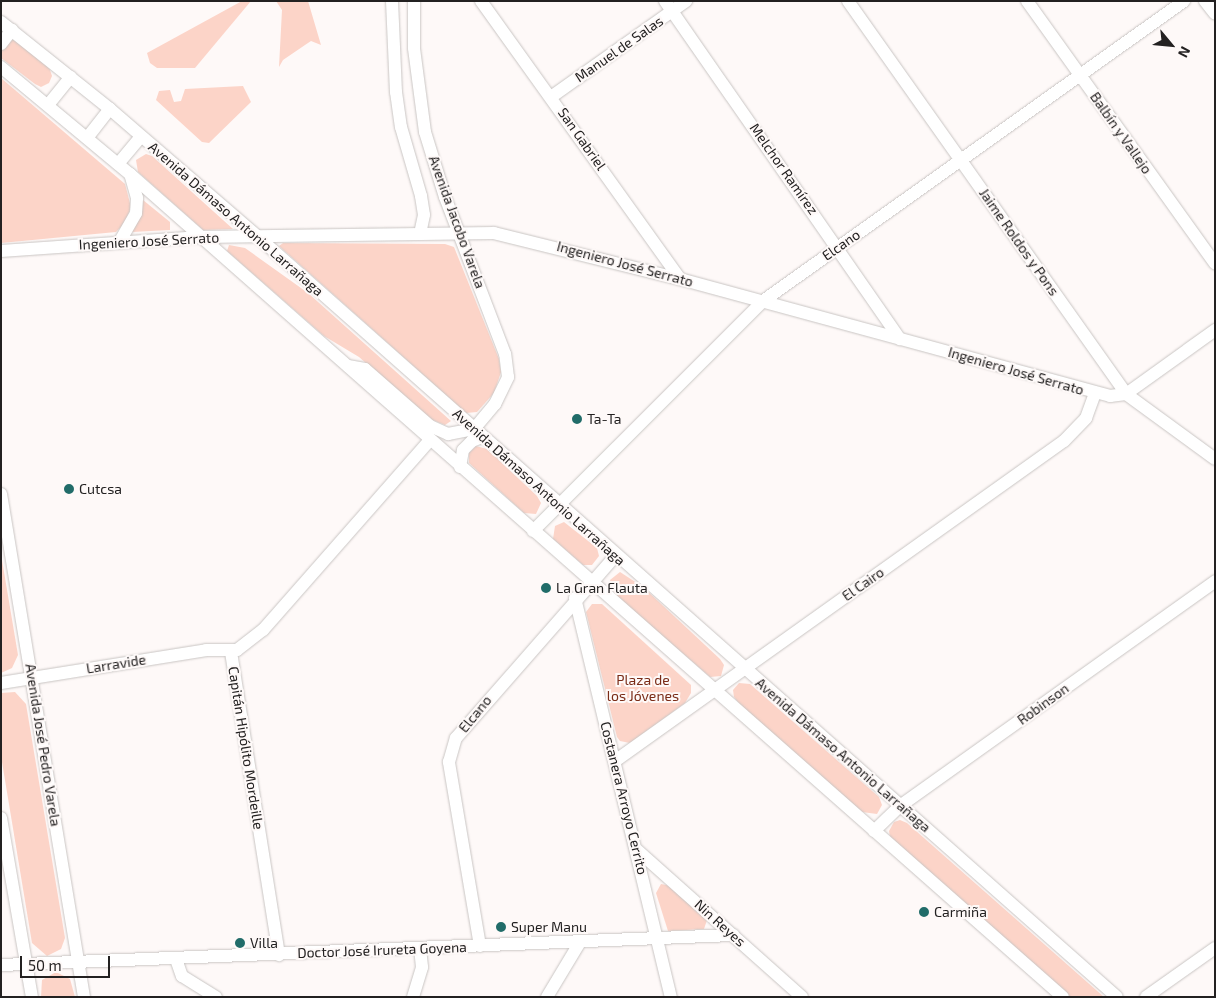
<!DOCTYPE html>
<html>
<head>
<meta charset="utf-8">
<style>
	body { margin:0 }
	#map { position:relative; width:1216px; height:998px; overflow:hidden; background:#fef9f8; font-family:"Exo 2",sans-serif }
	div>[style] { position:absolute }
	.green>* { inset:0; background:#fcd4c8 }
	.roads { filter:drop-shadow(0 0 1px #c9c5c3) drop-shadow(0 0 1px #c9c5c3) }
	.minor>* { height:12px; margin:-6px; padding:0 6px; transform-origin:6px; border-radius:6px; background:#fff }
	.dots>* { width:14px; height:14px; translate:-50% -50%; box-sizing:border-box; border:2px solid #fef9f8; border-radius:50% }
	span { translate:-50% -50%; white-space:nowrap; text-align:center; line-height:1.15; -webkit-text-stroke:4px #fef9f8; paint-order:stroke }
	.street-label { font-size:14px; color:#232121 }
	.poi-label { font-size:14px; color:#232121 }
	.left { translate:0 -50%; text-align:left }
	.park-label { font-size:14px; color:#7a2c17 }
	.frame { position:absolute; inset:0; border:2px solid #232121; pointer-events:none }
	.north { position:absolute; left:1146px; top:20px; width:50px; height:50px; -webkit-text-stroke:4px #fef9f8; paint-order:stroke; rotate:118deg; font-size:14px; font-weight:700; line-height:20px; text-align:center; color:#232121 }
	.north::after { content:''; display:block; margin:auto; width:18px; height:22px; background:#232121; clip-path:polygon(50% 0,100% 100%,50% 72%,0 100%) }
	.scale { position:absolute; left:20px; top:956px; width:90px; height:22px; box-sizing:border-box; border:2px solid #232121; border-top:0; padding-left:6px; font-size:15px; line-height:18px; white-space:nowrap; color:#232121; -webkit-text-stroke:4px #fef9f8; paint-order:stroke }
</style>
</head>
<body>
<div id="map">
	<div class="green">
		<div style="clip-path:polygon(242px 1px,251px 1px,195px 68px,157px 68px,150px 63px,147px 53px)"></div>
		<div style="clip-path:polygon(276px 1px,308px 1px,321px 45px,311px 41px,305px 45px,283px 60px,279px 67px,282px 10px)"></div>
		<div style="clip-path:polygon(10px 40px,14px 40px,49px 67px,52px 76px,49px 83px,41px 87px,35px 84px,1px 58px,1px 51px)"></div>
		<div style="clip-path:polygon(1px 78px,125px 184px,131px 207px,125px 223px,116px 232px,1px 243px)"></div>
		<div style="clip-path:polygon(243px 86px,251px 102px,209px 143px,202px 142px,156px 100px,159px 91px,170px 90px,174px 102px,181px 101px,185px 89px)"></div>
		<div style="clip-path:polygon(146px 154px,152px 156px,233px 229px,203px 230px,138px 172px,136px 160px)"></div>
		<div style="clip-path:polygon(143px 200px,170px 222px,170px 230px,132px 232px)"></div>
		<div style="clip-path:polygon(283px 243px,445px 244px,454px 247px,499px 359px,501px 372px,494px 393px,477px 412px,466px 413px,279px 246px)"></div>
		<div style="clip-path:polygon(229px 245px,245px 248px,308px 293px,451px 421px,445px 425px,430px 419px,359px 357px,324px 336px,227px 251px)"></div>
		<div style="clip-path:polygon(476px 446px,487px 449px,537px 496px,541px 503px,536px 514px,524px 513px,469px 463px,469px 453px)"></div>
		<div style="clip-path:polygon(564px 522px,597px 548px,599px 556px,592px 565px,583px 565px,553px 539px,555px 526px)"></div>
		<div style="clip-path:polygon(1px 554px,18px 655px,12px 668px,1px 673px)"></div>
		<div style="clip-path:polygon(620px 572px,643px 587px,720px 659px,724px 665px,721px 676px,710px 677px,615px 595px,610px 580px)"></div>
		<div style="clip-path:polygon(592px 604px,602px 604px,691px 685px,691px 693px,685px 703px,630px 743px,620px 741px,617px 737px,586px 612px)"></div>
		<div style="clip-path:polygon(739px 683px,750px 684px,879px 797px,882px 805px,877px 814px,862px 812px,741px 706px,734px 697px,733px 690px)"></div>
		<div style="clip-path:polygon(15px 692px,26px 704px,65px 938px,61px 949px,47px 956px,32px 943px,1px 756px,1px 693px)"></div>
		<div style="clip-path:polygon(900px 820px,907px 823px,1104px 997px,1070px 997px,890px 837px,889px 831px,894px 822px)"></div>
		<div style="clip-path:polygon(661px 884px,671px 886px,707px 920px,704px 929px,668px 931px,656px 893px)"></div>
		<div style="clip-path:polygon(56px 972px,70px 979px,75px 997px,41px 997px,42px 980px)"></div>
	</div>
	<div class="roads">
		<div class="minor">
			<div style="left:392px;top:1px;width:91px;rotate:87.5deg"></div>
			<div style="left:396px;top:92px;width:35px;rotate:82deg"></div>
			<div style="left:401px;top:127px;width:72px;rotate:73.8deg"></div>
			<div style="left:421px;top:196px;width:19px;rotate:81deg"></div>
			<div style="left:424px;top:215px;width:19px;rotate:102deg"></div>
			<div style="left:481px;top:1px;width:342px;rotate:54.4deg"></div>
			<div style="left:665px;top:1px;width:412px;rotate:55.2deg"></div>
			<div style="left:848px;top:1px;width:481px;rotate:54.7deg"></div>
			<div style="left:1126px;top:394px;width:110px;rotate:36.1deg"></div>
			<div style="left:1027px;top:1px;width:323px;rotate:54.4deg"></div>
			<div style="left:1205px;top:1px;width:16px;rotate:52deg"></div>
			<div style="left:1px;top:22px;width:139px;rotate:38.6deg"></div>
			<div style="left:110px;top:109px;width:194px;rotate:40.8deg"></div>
			<div style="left:257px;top:236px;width:1148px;rotate:41.51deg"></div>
			<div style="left:1px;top:44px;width:18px;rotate:-52deg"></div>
			<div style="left:1px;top:67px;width:168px;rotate:39.7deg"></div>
			<div style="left:130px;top:174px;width:1244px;rotate:41.42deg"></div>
			<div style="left:551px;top:97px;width:166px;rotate:-35.4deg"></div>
			<div style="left:48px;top:105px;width:36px;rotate:-51deg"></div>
			<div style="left:87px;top:138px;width:37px;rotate:-52deg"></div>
			<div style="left:118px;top:164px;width:35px;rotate:-50deg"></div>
			<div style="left:120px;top:241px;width:32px;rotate:-60deg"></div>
			<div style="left:136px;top:213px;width:15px;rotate:-86deg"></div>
			<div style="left:137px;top:198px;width:25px;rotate:-106deg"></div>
			<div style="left:1px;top:251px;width:200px;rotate:-4deg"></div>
			<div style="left:201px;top:237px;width:293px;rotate:-0.8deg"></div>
			<div style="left:494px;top:233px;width:192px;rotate:13.9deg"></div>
			<div style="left:680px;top:279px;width:446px;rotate:15.2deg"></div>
			<div style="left:1110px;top:396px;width:16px;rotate:-7deg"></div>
			<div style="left:1126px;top:394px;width:110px;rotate:-35.7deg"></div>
			<div style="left:348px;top:366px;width:17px;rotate:10deg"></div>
			<div style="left:365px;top:369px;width:86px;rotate:41.2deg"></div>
			<div style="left:430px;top:426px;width:20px;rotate:24deg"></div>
			<div style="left:448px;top:434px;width:26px;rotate:-11deg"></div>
			<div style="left:474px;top:429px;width:33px;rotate:-50deg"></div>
			<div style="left:495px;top:404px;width:30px;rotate:-64deg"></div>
			<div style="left:508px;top:377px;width:23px;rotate:-97deg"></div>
			<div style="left:505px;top:354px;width:168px;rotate:-110.9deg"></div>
			<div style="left:445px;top:197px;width:68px;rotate:-107.1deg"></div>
			<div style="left:425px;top:132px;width:85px;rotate:-97.5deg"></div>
			<div style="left:414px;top:48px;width:47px;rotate:-90deg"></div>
			<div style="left:460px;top:467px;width:17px;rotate:-80deg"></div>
			<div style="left:463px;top:450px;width:13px;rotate:-45deg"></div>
			<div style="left:472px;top:441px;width:11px;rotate:-22deg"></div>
			<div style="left:1px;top:494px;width:510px;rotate:80.63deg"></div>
			<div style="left:533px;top:531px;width:325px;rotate:-45deg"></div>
			<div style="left:763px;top:301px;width:517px;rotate:-35.47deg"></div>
			<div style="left:575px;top:598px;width:410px;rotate:76.5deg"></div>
			<div style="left:231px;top:652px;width:307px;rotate:81deg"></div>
			<div style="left:1px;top:683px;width:208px;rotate:-9.1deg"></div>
			<div style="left:206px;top:650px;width:31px"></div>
			<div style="left:237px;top:650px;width:33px;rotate:-38deg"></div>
			<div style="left:263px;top:630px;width:253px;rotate:-48.7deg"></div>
			<div style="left:615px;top:761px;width:551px;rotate:-35.48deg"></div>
			<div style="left:1064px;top:441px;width:32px;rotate:-46deg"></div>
			<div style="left:1086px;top:418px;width:27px;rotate:-70deg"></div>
			<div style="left:1px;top:818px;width:182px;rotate:80.2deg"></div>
			<div style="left:874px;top:831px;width:36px;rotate:-44deg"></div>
			<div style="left:900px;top:806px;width:387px;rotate:-35.5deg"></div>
			<div style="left:637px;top:850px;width:221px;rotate:41.7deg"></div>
			<div style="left:480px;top:946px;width:187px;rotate:-99.6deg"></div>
			<div style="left:449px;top:762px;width:25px;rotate:-74deg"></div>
			<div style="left:456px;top:738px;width:243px;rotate:-48.8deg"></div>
			<div style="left:176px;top:959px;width:18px;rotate:71deg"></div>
			<div style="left:182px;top:976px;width:40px;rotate:32deg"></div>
			<div style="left:1px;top:965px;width:733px;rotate:-2.35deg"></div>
			<div style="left:413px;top:997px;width:31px;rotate:-73deg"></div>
			<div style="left:422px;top:967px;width:18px;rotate:-96deg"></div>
			<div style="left:547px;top:997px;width:64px;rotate:-59deg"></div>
			<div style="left:1146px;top:997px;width:85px;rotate:-35.4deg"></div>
		</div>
	</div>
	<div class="dots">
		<div style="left:577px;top:419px;background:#216c69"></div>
		<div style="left:69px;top:489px;background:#216c69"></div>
		<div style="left:546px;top:588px;background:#216c69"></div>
		<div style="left:924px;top:912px;background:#216c69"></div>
		<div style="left:501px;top:927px;background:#216c69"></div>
		<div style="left:240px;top:943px;background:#216c69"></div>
	</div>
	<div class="street-label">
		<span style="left:619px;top:49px;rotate:-35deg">Manuel de Salas</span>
		<span style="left:1121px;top:133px;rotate:55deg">Balbín y Vallejo</span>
		<span style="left:582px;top:139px;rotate:55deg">San Gabriel</span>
		<span style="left:784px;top:169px;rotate:55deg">Melchor Ramírez</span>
		<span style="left:236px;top:219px;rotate:41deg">Avenida Dámaso Antonio Larrañaga</span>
		<span style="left:457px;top:222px;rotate:70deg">Avenida Jacobo Varela</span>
		<span style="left:149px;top:241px;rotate:-3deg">Ingeniero José Serrato</span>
		<span style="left:1019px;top:242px;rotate:55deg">Jaime Roldos y Pons</span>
		<span style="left:841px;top:245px;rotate:-35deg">Elcano</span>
		<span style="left:625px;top:264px;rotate:15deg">Ingeniero José Serrato</span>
		<span style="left:1016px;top:371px;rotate:16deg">Ingeniero José Serrato</span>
		<span style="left:539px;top:487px;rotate:42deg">Avenida Dámaso Antonio Larrañaga</span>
		<span style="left:863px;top:584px;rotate:-35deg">El Cairo</span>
		<span style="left:116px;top:664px;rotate:-9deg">Larravide</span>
		<span style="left:1043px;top:704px;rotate:-36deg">Robinson</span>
		<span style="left:475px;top:714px;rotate:-51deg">Elcano</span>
		<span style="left:43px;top:745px;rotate:81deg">Avenida José Pedro Varela</span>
		<span style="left:246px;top:748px;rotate:81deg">Capitán Hipólito Mordeille</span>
		<span style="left:843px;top:755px;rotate:41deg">Avenida Dámaso Antonio Larrañaga</span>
		<span style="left:624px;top:798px;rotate:76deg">Costanera Arroyo Cerrito</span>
		<span style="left:720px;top:923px;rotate:42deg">Nin Reyes</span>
		<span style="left:382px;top:950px;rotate:-2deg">Doctor José Irureta Goyena</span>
	</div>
	<div class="poi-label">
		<span class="left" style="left:587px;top:419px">Ta-Ta</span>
		<span class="left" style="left:79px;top:489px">Cutcsa</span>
		<span class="left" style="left:556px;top:588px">La Gran Flauta</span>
		<span class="left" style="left:934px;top:912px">Carmiña</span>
		<span class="left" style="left:511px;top:927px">Super Manu</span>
		<span class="left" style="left:250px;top:943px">Villa</span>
	</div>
	<div class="park-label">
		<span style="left:643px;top:688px">Plaza de<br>los Jóvenes</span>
	</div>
	<div class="frame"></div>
	<div class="north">N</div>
	<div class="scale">50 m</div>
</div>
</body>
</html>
